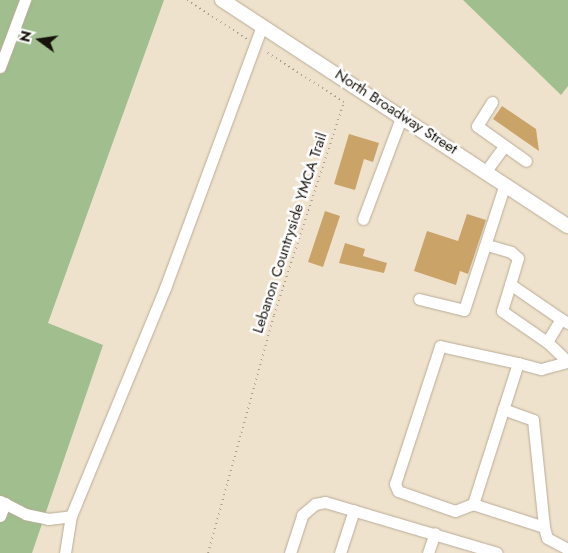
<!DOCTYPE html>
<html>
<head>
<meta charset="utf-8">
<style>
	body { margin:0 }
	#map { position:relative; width:568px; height:553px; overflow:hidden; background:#efe2cc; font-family:Jost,sans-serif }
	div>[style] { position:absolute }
	.green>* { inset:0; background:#a0be8e }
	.building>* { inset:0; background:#c9a368 }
	.path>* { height:2px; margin-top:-1px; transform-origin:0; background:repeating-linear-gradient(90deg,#a89e8c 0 1px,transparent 0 5px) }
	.roads { filter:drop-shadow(0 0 1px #b9ac98) drop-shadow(0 0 1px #b9ac98) }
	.minor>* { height:11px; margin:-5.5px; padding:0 5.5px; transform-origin:5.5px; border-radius:5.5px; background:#fff }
	.major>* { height:14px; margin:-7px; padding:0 7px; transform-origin:7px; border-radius:7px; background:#fff }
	span { translate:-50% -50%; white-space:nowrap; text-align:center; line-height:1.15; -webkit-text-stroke:5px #fff; paint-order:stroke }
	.street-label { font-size:15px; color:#17130b }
	.north { position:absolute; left:15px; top:15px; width:50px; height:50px; -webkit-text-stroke:4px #fff; paint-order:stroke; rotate:284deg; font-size:14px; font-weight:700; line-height:20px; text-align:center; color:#17130b }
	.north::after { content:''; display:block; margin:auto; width:18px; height:22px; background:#17130b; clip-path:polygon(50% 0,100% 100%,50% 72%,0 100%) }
</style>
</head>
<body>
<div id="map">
	<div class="green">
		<div style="clip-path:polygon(0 0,164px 0,48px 323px,103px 345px,32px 553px,0 553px)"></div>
		<div style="clip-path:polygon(463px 0,568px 0,568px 86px,561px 95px)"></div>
	</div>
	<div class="building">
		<div style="clip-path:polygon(502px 106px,536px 129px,539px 151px,493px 119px)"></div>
		<div style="clip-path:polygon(349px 134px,379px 143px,373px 162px,364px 159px,355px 190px,334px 184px)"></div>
		<div style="clip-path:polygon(325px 211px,340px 216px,323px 267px,308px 262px)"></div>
		<div style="clip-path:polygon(467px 214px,486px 220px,468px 274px,460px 271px,456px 285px,414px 271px,427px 231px,458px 241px)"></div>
		<div style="clip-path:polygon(345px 243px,365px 249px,363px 256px,387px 263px,384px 273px,339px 263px)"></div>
	</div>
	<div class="path">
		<div style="left:187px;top:0;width:72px;rotate:33deg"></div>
		<div style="left:208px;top:553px;width:247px;rotate:-74.5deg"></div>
		<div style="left:274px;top:315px;width:224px;rotate:-71.8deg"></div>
		<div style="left:344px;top:102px;width:94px;rotate:-147.2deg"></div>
	</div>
	<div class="roads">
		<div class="minor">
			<div style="left:0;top:67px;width:72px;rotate:-69.5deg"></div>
			<div style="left:492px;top:102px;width:28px;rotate:122deg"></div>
			<div style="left:477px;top:126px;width:60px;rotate:35.5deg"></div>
			<div style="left:486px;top:171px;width:31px;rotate:-54deg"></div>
			<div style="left:363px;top:219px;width:111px;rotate:-69.4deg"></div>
			<div style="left:487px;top:245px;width:25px;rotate:16deg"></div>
			<div style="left:511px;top:252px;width:9px;rotate:41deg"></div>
			<div style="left:518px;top:258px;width:55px;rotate:106.8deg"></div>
			<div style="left:502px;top:311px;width:55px;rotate:34.6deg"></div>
			<div style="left:510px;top:284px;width:62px;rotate:34.5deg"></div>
			<div style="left:419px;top:299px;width:46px;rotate:13.7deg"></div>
			<div style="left:464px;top:310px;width:133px;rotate:-72deg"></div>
			<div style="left:568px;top:362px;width:29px;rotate:-136deg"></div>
			<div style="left:547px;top:342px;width:27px;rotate:-59deg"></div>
			<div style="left:561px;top:319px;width:8px;rotate:30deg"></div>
			<div style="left:503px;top:409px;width:32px;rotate:20deg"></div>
			<div style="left:533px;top:420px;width:108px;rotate:84.1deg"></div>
			<div style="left:544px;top:527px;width:75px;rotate:-162.1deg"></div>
			<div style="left:473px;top:504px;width:148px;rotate:-72.3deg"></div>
			<div style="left:518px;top:363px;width:24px;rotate:15deg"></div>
			<div style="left:541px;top:369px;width:28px;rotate:-15deg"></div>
			<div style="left:0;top:501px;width:28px;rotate:27deg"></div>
			<div style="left:25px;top:514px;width:24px;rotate:12deg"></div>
			<div style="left:48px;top:519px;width:23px;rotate:-7deg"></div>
			<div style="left:473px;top:504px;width:19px;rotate:159deg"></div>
			<div style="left:455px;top:511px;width:60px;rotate:-160.7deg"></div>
			<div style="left:398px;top:491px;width:8px;rotate:-113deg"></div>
			<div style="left:395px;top:484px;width:145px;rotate:-71.9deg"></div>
			<div style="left:440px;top:346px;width:80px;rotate:12.3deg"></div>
			<div style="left:0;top:516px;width:14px;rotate:-69deg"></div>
			<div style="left:544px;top:527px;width:11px;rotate:75deg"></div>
			<div style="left:547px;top:538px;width:24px;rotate:28deg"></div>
			<div style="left:65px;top:553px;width:37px;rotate:-81deg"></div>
			<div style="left:71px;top:516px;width:247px;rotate:-67.6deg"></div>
			<div style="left:165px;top:288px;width:279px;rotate:-69.7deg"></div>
			<div style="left:290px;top:553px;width:40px;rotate:-72deg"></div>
			<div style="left:302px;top:515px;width:17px;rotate:-40deg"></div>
			<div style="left:315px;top:504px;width:10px;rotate:-11deg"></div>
			<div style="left:325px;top:502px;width:179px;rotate:16.5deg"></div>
			<div style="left:340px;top:553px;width:45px;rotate:-72deg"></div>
			<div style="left:428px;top:553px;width:21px;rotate:-71deg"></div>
		</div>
		<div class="major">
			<div style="left:222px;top:0;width:413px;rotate:33.2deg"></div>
		</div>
	</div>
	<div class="street-label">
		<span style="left:396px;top:112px;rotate:33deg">North Broadway Street</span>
		<span style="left:290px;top:233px;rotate:-72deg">Lebanon Countryside YMCA Trail</span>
	</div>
	<div class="north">N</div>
</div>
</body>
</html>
